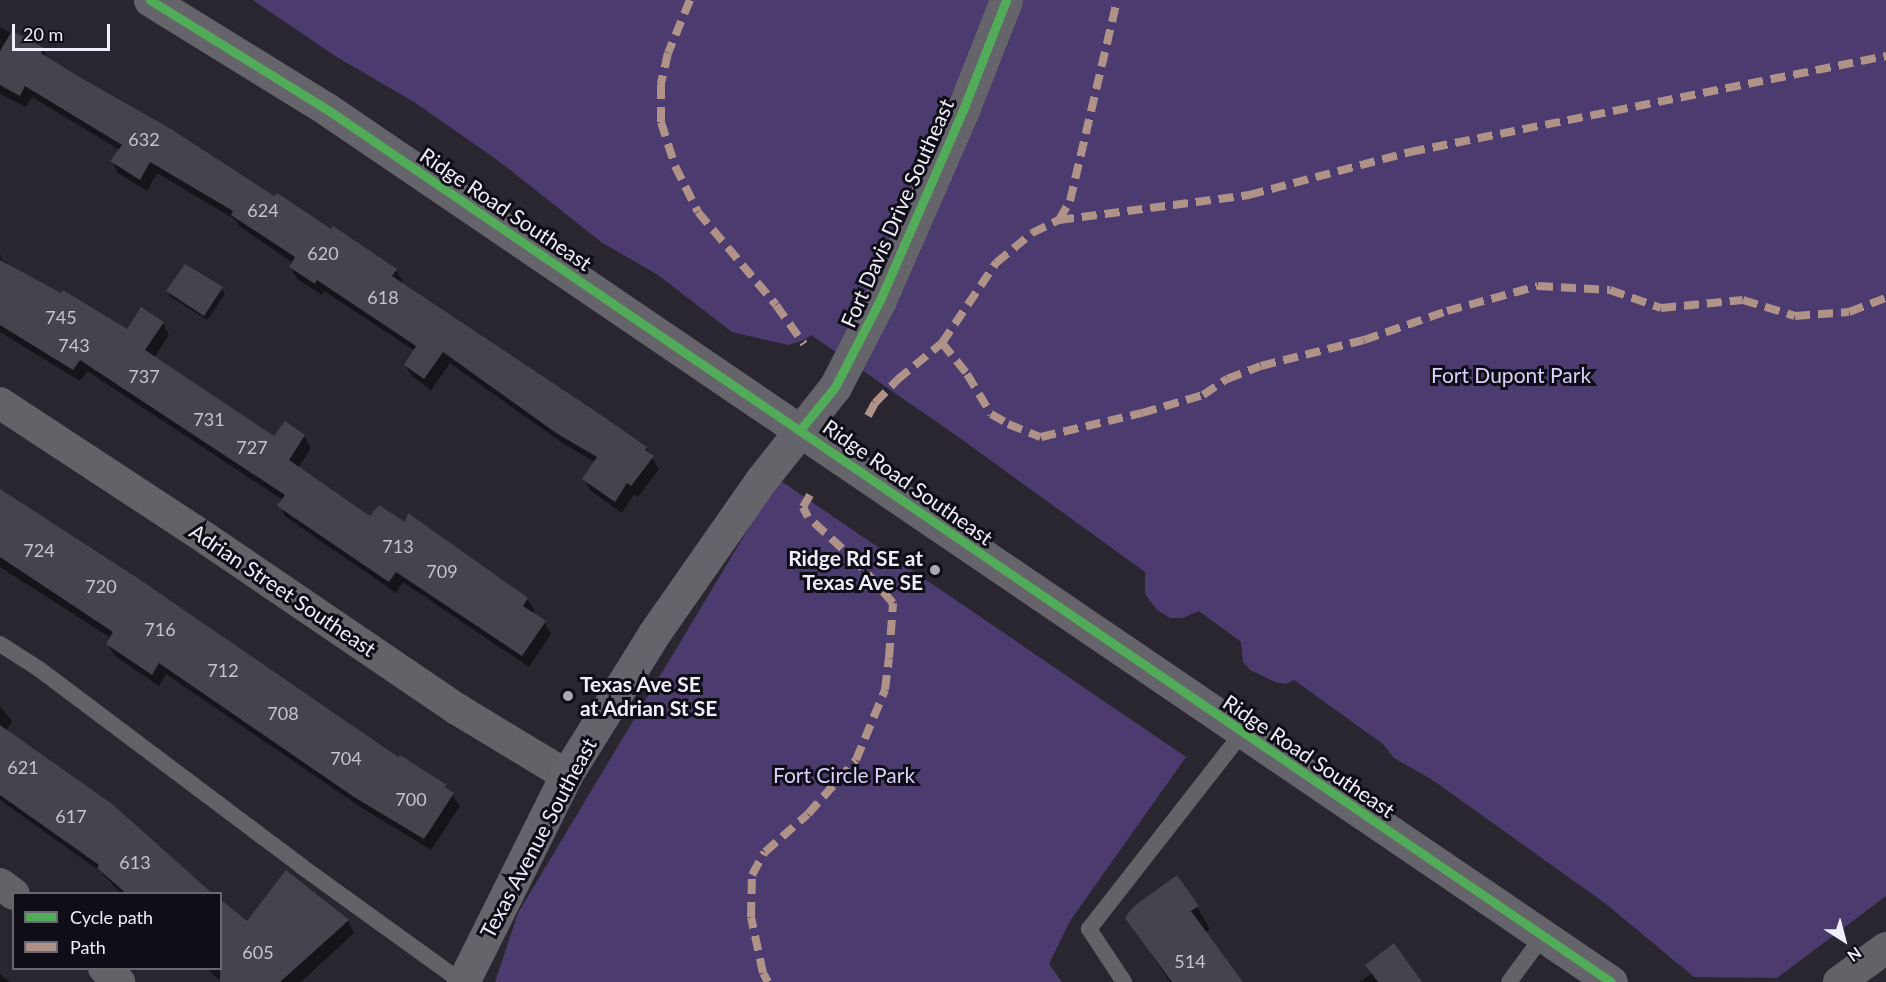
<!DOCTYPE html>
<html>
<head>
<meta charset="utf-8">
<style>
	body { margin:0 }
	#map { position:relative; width:1886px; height:982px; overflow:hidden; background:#292630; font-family:Lato,sans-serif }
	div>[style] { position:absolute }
	.green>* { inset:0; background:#4c3b6f }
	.shadow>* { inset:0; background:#0007 }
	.building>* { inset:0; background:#46434c }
	.service>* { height:16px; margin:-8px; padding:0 8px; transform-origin:8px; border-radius:8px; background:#636266 }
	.minor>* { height:32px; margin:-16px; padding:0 16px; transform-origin:16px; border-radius:16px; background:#636266 }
	.secondary>* { height:33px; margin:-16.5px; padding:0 16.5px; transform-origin:16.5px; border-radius:16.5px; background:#65646b }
	.quiet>* { height:8px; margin-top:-4px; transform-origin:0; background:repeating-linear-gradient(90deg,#af9288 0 15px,transparent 0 23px) }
	.cycleway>* { height:9px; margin:-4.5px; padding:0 4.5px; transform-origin:4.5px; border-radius:4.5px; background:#51ab58 }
	.dots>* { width:16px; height:16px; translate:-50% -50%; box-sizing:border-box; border:3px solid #0f0d15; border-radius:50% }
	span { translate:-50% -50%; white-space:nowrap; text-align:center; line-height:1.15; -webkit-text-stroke:6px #0f0d15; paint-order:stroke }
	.number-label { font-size:18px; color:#c6c2cf }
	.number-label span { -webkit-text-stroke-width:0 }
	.street-label { font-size:21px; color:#f1edfb }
	.park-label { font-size:21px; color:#dbcffb }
	.poi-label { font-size:21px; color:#f1edfb; font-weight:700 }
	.right { translate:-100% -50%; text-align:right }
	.left { translate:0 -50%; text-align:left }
	.legend { position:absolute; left:12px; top:892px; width:210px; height:78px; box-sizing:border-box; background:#0f0d15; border:2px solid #696771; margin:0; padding:8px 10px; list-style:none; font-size:18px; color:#f1edfb }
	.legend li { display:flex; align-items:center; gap:12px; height:30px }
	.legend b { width:30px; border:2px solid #696771 }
	.north { position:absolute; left:1814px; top:910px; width:60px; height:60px; -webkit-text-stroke:4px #0f0d15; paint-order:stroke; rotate:144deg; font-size:16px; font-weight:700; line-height:24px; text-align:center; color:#f1edfb }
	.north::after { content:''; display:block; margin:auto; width:21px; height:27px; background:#f1edfb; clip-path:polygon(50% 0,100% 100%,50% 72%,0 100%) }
	.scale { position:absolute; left:12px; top:24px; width:98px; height:27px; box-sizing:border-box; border:3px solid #f1edfb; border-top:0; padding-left:8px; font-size:18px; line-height:21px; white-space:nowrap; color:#f1edfb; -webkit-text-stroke:4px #0f0d15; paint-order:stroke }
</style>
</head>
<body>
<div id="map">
	<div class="green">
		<div style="clip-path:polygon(253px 0,1886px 0,1886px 896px,1777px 978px,1694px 977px,1606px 904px,1431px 779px,1394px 758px,1383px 744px,1294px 680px,1286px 684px,1275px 682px,1250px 670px,1243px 662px,1241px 642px,1199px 611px,1183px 618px,1170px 618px,1157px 610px,1145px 594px,1145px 572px,957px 436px,811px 335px,805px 340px,788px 345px,732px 332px,658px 275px,601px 242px,500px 162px,414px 102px,335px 56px)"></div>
		<div style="clip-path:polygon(778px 479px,1186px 757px,1070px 921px,1049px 964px,1062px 982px,495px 982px,518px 913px)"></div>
	</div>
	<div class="shadow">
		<div style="clip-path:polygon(0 27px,43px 50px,49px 60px,396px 270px,403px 282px,401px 284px,646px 448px,659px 469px,638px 497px,634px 494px,622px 513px,591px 491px,584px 479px,595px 462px,564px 444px,450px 363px,431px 390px,412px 376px,405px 365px,415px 351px,324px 291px,322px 295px,297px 279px,290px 267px,293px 263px,239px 226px,236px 220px,157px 173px,147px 191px,118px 173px,112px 161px,120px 150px,32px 97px,26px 107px,0 94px)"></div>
		<div style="clip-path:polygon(0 251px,1px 259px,18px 271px,127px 331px,163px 323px,169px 335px,154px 358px,275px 438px,285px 423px,304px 436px,311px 448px,298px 468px,371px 518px,527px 599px,534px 610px,532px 614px,544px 622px,551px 634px,529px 667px,403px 582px,396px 593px,286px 517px,279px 506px,283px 500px,87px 371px,80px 381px,0 332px)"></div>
		<div style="clip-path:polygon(221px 288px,225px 294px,207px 320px,171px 297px,167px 291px)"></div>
		<div style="clip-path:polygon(0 493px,398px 759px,446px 786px,460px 806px,431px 850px,362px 808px,166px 674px,159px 686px,115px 656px,108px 644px,111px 638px,0 567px)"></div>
		<div style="clip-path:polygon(0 706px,12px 721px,6px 731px,111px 806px,213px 894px,121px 894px,101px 872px,0 800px)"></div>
		<div style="clip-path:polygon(286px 872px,348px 921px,354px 933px,301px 982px,221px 982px,207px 968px,220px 968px,247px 924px)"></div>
		<div style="clip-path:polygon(1197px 907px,1210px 929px,1205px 933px,1241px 982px,1170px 982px,1127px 918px)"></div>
		<div style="clip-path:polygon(1372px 973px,1421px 982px,1360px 982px)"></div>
		<div style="clip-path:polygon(0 974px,10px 982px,0 982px)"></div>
	</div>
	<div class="building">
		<div style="clip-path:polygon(12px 31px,44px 48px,41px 53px,76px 75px,171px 129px,274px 196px,277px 193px,331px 229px,333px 226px,397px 269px,392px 276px,598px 413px,647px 447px,645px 450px,654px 456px,631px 486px,627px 483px,615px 502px,582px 479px,597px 457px,556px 433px,443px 352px,424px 379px,404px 365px,416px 346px,317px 280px,315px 284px,289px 267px,295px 257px,231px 215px,233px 211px,150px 162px,140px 180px,110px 161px,122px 145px,25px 86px,20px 96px,0 85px,0 51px)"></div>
		<div style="clip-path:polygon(0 260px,61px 293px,63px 290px,127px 329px,141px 307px,164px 322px,145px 350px,274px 436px,285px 421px,305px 435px,289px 460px,370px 516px,379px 505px,405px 522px,408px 513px,528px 598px,523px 606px,546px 621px,522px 656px,396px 572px,389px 582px,277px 506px,285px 495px,80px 360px,73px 370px,0 325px)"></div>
		<div style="clip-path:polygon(185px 264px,223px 287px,204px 316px,166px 291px)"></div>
		<div style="clip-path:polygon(0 489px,139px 579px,398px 757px,400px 755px,447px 785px,445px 787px,454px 793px,424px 839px,354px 797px,159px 663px,152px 675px,106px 644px,113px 632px,0 557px)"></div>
		<div style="clip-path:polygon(0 725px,112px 804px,213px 894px,127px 894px,97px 868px,99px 865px,0 795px)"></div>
		<div style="clip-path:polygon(286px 870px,349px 920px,280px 982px,220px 982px,220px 899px,247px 921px)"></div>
		<div style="clip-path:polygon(1177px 875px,1199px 906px,1191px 911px,1243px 982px,1172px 982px,1125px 918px,1133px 907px)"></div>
		<div style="clip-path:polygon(1394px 943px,1422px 982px,1378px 982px,1365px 965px)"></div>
	</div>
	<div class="service">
		<div style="left:0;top:644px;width:46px;rotate:32.7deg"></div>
		<div style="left:39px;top:669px;width:328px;rotate:36.9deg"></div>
		<div style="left:301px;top:866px;width:198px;rotate:35.8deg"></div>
		<div style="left:1124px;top:982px;width:64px;rotate:-123.4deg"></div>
		<div style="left:1089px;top:929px;width:249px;rotate:-52deg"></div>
		<div style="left:1509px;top:982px;width:57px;rotate:-53.5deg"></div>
	</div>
	<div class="minor">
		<div style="left:0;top:403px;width:233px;rotate:33.3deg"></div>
		<div style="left:195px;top:531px;width:317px;rotate:34.2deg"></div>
		<div style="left:457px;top:709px;width:127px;rotate:31.2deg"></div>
		<div style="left:0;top:884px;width:17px;rotate:36deg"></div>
		<div style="left:104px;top:968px;width:21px;rotate:43deg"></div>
		<div style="left:1839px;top:982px;width:58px;rotate:-35.9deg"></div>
	</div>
	<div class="secondary">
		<div style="left:150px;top:0;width:209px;rotate:31.7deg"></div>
		<div style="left:328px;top:110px;width:1551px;rotate:34.2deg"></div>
		<div style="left:463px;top:982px;width:231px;rotate:-63.5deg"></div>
		<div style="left:566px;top:775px;width:165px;rotate:-58.1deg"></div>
		<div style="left:653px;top:635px;width:190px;rotate:-55.1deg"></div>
		<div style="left:762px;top:479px;width:117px;rotate:-51.6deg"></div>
		<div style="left:835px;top:387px;width:98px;rotate:-62.7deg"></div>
		<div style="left:880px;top:300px;width:207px;rotate:-66.4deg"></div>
		<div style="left:963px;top:110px;width:118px;rotate:-68.6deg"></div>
	</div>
	<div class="quiet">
		<div style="left:690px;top:0;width:57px;rotate:112.5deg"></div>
		<div style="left:668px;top:53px;width:32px;rotate:103deg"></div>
		<div style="left:661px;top:84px;width:38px;rotate:90deg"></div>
		<div style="left:661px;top:122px;width:46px;rotate:72.3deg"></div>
		<div style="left:675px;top:166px;width:51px;rotate:63.4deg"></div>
		<div style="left:698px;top:212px;width:121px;rotate:50deg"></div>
		<div style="left:776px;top:305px;width:48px;rotate:54.3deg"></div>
		<div style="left:1059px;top:220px;width:192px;rotate:-7.5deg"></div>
		<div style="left:1249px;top:195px;width:167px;rotate:-15deg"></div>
		<div style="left:1410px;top:152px;width:486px;rotate:-11.4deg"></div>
		<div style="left:942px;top:343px;width:40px;rotate:51deg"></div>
		<div style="left:967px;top:374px;width:47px;rotate:59deg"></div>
		<div style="left:991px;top:414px;width:20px;rotate:30deg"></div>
		<div style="left:1008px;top:424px;width:35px;rotate:22deg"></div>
		<div style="left:1041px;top:437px;width:104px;rotate:-13.4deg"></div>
		<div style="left:1142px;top:413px;width:64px;rotate:-16.4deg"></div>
		<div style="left:1203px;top:395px;width:29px;rotate:-34deg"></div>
		<div style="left:1227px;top:379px;width:36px;rotate:-21deg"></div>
		<div style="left:1261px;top:366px;width:106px;rotate:-14.2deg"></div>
		<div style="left:1364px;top:340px;width:88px;rotate:-19.3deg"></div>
		<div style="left:1447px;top:311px;width:94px;rotate:-15.4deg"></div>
		<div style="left:1538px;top:286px;width:72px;rotate:3.2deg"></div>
		<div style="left:1610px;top:290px;width:54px;rotate:19.4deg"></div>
		<div style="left:1661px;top:308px;width:82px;rotate:-5.6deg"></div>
		<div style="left:1743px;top:300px;width:54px;rotate:17.1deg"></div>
		<div style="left:1795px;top:316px;width:54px;rotate:-4.2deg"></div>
		<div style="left:1849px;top:312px;width:40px;rotate:-21deg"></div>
		<div style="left:868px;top:416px;width:15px;rotate:-62deg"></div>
		<div style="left:875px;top:403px;width:32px;rotate:-46deg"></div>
		<div style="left:897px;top:380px;width:58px;rotate:-39.4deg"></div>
		<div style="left:942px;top:343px;width:97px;rotate:-56deg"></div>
		<div style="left:996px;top:263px;width:47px;rotate:-39.8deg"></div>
		<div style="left:1032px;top:233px;width:30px;rotate:-26deg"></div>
		<div style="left:1059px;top:220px;width:22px;rotate:-60deg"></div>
		<div style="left:1070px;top:201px;width:206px;rotate:-76.8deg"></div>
		<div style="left:768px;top:982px;width:10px;rotate:-119deg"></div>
		<div style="left:763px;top:973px;width:57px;rotate:-102.1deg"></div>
		<div style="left:751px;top:917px;width:42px;rotate:-88.6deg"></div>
		<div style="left:752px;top:875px;width:26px;rotate:-61deg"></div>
		<div style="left:765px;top:852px;width:57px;rotate:-41.5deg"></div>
		<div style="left:808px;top:814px;width:72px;rotate:-48.4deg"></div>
		<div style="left:856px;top:760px;width:76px;rotate:-67.5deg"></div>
		<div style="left:885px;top:690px;width:32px;rotate:-83deg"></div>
		<div style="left:889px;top:658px;width:55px;rotate:-85.8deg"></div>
		<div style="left:893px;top:603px;width:52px;rotate:-131.1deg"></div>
		<div style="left:859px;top:564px;width:69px;rotate:-137.3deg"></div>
		<div style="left:808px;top:517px;width:11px;rotate:-117deg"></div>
		<div style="left:803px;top:507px;width:14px;rotate:-60deg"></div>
	</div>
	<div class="cycleway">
		<div style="left:150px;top:0;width:209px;rotate:31.7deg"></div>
		<div style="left:328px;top:110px;width:1551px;rotate:34.2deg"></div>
		<div style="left:800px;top:430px;width:55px;rotate:-50.9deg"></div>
		<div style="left:835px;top:387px;width:98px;rotate:-62.7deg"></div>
		<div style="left:880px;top:300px;width:207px;rotate:-66.4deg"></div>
		<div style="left:963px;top:110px;width:118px;rotate:-68.6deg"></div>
	</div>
	<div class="dots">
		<div style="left:935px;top:570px;background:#aba7b4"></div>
		<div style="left:568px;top:696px;background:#aba7b4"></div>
	</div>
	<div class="number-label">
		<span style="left:144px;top:139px">632</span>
		<span style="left:263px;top:210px">624</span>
		<span style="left:323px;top:253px">620</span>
		<span style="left:383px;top:297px">618</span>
		<span style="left:61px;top:317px">745</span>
		<span style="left:74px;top:345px">743</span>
		<span style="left:144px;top:376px">737</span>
		<span style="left:209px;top:419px">731</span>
		<span style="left:252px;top:447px">727</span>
		<span style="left:398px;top:546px">713</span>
		<span style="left:39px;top:550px">724</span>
		<span style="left:442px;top:571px">709</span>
		<span style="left:101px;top:586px">720</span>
		<span style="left:160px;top:629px">716</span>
		<span style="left:223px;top:670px">712</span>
		<span style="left:283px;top:713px">708</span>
		<span style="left:346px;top:758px">704</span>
		<span style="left:23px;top:767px">621</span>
		<span style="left:411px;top:799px">700</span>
		<span style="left:71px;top:816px">617</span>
		<span style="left:135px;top:862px">613</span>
		<span style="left:258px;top:952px">605</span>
		<span style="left:1190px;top:961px">514</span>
	</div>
	<div class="street-label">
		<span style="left:506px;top:209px;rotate:34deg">Ridge Road Southeast</span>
		<span style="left:897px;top:213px;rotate:-66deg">Fort Davis Drive Southeast</span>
		<span style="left:908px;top:482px;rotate:35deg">Ridge Road Southeast</span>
		<span style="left:283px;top:590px;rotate:34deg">Adrian Street Southeast</span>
		<span style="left:1309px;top:756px;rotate:34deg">Ridge Road Southeast</span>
		<span style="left:538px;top:838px;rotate:-62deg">Texas Avenue Southeast</span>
	</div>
	<div class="park-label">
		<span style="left:1511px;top:375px">Fort Dupont Park</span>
		<span style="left:844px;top:775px">Fort Circle Park</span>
	</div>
	<div class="poi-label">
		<span class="right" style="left:923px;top:570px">Ridge Rd SE at<br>Texas Ave SE</span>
		<span class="left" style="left:580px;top:696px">Texas Ave SE<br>at Adrian St SE</span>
	</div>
	<ul class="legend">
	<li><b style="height:8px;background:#51ab58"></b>Cycle path</li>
	<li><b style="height:8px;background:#af9288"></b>Path</li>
	</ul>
	<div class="north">N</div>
	<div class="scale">20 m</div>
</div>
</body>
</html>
